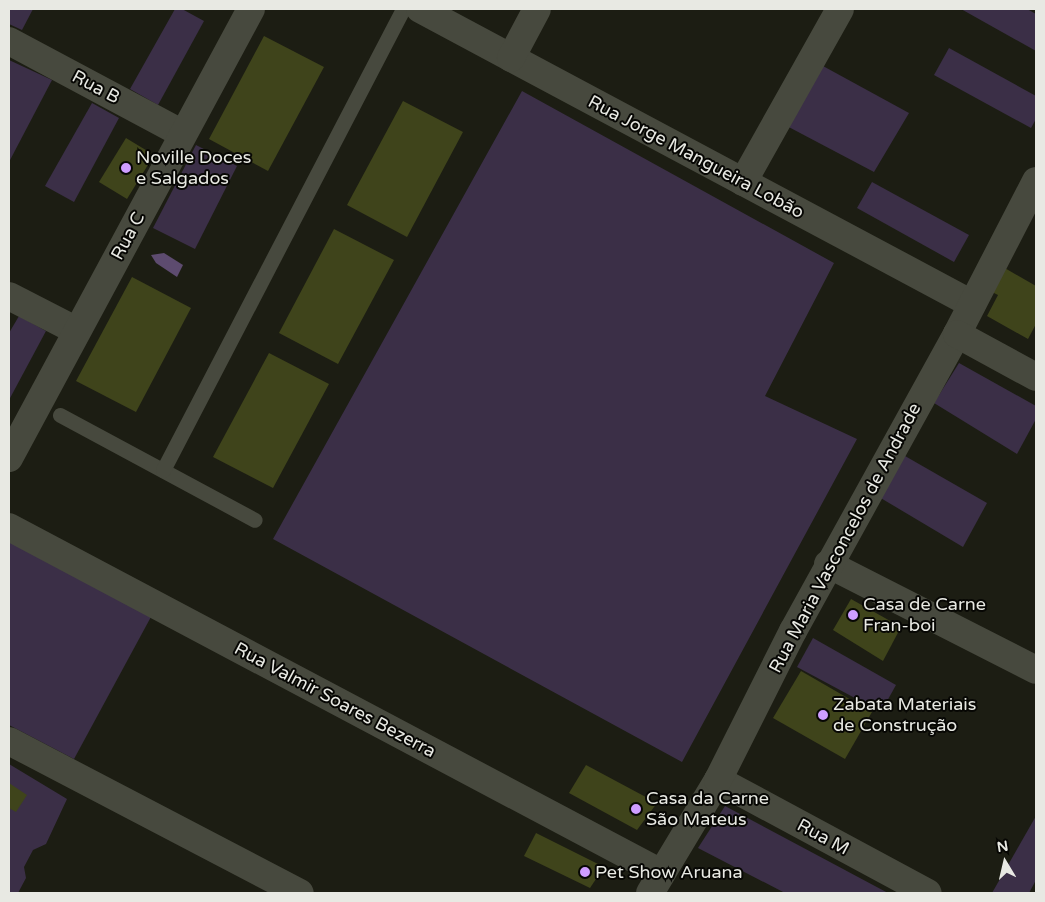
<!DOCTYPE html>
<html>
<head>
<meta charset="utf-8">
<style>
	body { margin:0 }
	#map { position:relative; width:1045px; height:902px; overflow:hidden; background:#1c1d13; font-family:"Varela Round",sans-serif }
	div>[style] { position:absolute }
	.green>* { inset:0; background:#3b2f47 }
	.water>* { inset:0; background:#5d4b6f }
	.building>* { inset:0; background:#3f441b }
	.service>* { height:15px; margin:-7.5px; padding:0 7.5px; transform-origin:7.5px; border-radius:7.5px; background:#47493e }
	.minor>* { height:28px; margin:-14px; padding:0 14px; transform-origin:14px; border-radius:14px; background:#47493e }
	.tertiary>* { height:28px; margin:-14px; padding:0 14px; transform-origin:14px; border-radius:14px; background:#47493e }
	.dots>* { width:14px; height:14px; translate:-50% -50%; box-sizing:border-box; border:2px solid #070704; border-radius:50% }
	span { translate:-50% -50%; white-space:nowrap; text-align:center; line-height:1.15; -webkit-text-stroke:4px #070704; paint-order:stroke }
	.street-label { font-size:18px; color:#e8e9e3 }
	.poi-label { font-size:18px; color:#e8e9e3 }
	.left { translate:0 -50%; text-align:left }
	.frame { position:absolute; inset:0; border:10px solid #e8e9e3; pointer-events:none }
	.north { position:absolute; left:980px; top:837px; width:50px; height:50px; -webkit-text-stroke:4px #070704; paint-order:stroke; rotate:351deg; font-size:14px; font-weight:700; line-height:20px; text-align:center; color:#e8e9e3 }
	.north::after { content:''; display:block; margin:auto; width:18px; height:22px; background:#e8e9e3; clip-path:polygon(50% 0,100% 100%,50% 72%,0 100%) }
</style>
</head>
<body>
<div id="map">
	<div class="green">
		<div style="clip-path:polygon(9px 9px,33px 9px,22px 30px,9px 24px)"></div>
		<div style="clip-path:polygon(175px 9px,182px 9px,204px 21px,158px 105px,130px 89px)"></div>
		<div style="clip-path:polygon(961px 9px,1027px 9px,1036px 14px,1036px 51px)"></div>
		<div style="clip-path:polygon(949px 48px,1036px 96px,1036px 119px,1031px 128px,934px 75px)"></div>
		<div style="clip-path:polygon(9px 60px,52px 80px,9px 162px)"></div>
		<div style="clip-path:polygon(812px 60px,909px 113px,874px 172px,783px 124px)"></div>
		<div style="clip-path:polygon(522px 91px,834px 263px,765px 396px,857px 439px,682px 762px,273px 539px)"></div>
		<div style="clip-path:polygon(92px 103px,119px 118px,74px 202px,45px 186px)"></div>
		<div style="clip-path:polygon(196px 145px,237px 166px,195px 249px,153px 228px)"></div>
		<div style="clip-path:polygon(872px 182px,969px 235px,954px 262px,857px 208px)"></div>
		<div style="clip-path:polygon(19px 316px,46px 331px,9px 400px,9px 333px)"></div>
		<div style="clip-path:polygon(959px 363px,1036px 406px,1036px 419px,1017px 454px,934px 403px)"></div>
		<div style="clip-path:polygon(905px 456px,987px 503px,963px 547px,879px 497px)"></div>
		<div style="clip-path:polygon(9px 539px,152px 615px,74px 759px,9px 725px)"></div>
		<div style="clip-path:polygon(813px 638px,896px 685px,881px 712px,797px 667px)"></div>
		<div style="clip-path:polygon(9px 764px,67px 799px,46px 844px,33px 850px,24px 867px,26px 878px,18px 893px,9px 893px)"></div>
		<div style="clip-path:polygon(725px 806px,888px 893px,785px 893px,698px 848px)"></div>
		<div style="clip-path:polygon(1036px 816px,1036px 880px,1029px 893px,992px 893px)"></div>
	</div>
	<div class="water">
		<div style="clip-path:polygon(164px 253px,183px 265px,177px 277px,156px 263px,151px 255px)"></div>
	</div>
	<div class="building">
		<div style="clip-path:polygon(264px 36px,324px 67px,268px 171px,209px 139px)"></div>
		<div style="clip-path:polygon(403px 101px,463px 132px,407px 237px,347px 205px)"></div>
		<div style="clip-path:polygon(126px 138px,154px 155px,127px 199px,99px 182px)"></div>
		<div style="clip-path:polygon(334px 229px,394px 260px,338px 364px,279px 333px)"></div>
		<div style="clip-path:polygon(1003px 267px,1036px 286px,1036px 324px,1028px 339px,987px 316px,998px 295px,990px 291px)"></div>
		<div style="clip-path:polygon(132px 277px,191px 308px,136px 412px,76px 381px)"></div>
		<div style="clip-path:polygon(269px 353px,329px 384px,273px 488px,213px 457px)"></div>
		<div style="clip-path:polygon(851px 599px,901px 627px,883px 661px,833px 630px)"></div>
		<div style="clip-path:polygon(801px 671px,872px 712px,845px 759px,773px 718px)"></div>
		<div style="clip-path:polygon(586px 765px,657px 803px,637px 830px,569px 793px)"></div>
		<div style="clip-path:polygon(9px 783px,27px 795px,16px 812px,9px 808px)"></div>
		<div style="clip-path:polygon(536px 833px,604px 867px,590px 888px,524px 856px)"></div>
	</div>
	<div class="service">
		<div style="left:60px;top:415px;width:221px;rotate:28.3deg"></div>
		<div style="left:163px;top:470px;width:520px;rotate:-62.5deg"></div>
	</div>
	<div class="minor">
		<div style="left:420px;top:9px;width:626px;rotate:28.12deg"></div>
		<div style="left:9px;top:41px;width:197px;rotate:28.1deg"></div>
		<div style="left:511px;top:58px;width:55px;rotate:-62deg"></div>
		<div style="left:743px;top:182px;width:198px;rotate:-60.7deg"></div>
		<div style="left:9px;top:296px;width:76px;rotate:27.2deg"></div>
		<div style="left:9px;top:458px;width:510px;rotate:-61.68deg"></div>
		<div style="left:9px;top:527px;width:738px;rotate:27.95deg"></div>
		<div style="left:828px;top:564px;width:233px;rotate:27deg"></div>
		<div style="left:718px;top:780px;width:238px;rotate:28.3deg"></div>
		<div style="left:650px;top:893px;width:132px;rotate:-59deg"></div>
		<div style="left:718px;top:780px;width:167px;rotate:-63.3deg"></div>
		<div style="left:793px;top:631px;width:339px;rotate:-61.1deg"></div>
		<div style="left:957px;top:334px;width:172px;rotate:-62.7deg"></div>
	</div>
	<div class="tertiary">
		<div style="left:957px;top:334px;width:90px;rotate:28.6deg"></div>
		<div style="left:9px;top:741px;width:328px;rotate:27.6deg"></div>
	</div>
	<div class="dots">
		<div style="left:126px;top:168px;background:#cf9dff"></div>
		<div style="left:853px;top:615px;background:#cf9dff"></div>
		<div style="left:823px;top:715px;background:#cf9dff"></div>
		<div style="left:636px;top:809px;background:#cf9dff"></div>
		<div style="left:585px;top:872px;background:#cf9dff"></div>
	</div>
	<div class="street-label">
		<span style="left:96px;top:87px;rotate:28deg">Rua B</span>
		<span style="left:696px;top:157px;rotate:28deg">Rua Jorge Mangueira Lobão</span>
		<span style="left:128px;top:236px;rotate:-62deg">Rua C</span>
		<span style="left:845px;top:538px;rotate:-62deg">Rua Maria Vasconcelos de Andrade</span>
		<span style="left:335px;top:700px;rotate:28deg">Rua Valmir Soares Bezerra</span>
		<span style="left:823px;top:837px;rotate:28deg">Rua M</span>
	</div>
	<div class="poi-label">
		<span class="left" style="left:136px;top:168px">Noville Doces<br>e Salgados</span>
		<span class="left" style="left:863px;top:615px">Casa de Carne<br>Fran-boi</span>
		<span class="left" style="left:833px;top:715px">Zabata Materiais<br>de Construção</span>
		<span class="left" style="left:646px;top:809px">Casa da Carne<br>São Mateus</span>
		<span class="left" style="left:595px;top:872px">Pet Show Aruana</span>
	</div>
	<div class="frame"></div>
	<div class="north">N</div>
</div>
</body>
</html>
